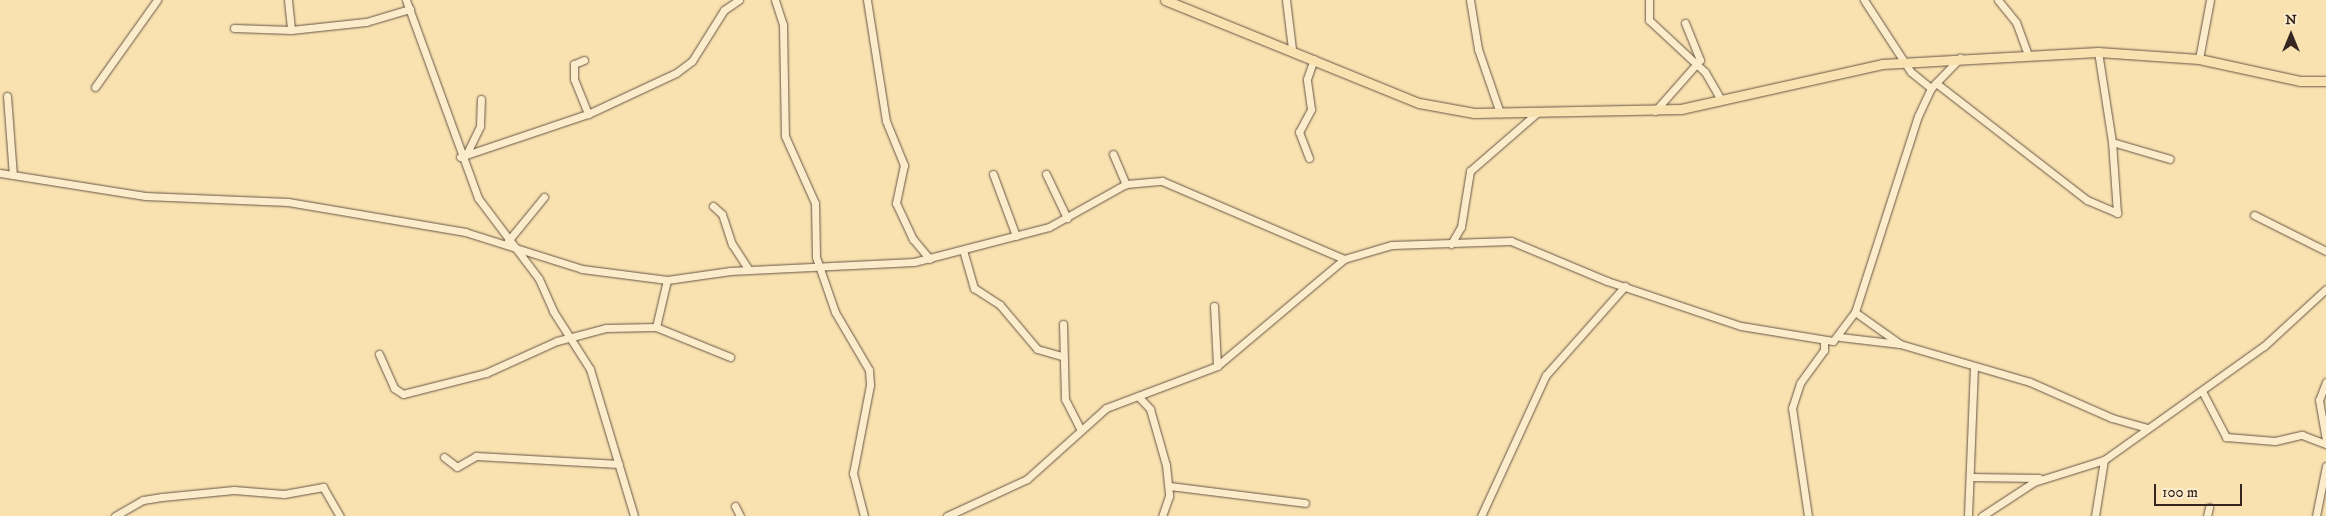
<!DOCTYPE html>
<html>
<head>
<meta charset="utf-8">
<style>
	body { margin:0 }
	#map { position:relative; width:2326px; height:516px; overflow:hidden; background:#f9e1b0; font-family:"IM FELL DW Pica",serif }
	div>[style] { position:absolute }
	.roads { filter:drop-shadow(0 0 1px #675545) drop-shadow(0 0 1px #675545) }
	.minor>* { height:7px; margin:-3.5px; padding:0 3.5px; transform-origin:3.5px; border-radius:3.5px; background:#fbeccc }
	.major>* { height:9px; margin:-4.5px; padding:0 4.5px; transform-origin:4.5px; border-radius:4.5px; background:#f9e1b0 }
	span { translate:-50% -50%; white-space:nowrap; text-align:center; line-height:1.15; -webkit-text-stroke:4.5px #fbeccc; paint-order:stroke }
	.north { position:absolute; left:2266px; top:10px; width:50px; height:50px; -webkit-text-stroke:4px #fbeccc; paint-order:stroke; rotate:0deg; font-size:14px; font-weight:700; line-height:20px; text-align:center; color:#362621 }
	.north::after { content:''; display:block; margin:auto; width:18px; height:22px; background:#362621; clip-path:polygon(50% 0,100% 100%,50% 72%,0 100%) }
	.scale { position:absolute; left:2154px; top:484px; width:88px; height:22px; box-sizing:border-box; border:2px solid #362621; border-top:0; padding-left:6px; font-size:15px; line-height:18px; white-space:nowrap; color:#362621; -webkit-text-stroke:4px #fbeccc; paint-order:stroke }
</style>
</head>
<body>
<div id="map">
	<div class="roads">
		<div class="minor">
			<div style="left:288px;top:0;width:30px;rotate:84deg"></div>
			<div style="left:406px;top:0;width:211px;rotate:70deg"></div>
			<div style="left:478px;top:198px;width:101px;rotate:53deg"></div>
			<div style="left:539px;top:279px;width:35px;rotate:66deg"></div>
			<div style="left:553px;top:311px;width:69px;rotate:57.5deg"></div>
			<div style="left:590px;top:369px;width:153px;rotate:73.3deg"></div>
			<div style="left:775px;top:0;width:26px;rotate:72deg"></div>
			<div style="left:783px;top:25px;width:111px;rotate:89deg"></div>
			<div style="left:785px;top:136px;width:73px;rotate:65.9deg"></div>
			<div style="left:815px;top:203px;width:54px;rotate:88.9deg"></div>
			<div style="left:816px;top:257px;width:58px;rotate:70.9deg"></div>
			<div style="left:835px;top:312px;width:67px;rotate:59.6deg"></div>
			<div style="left:869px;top:370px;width:15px;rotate:86deg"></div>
			<div style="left:870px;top:385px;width:90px;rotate:100.9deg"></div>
			<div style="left:853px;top:473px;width:44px;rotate:75.7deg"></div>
			<div style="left:867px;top:0;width:122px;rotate:81.1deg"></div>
			<div style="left:886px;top:121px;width:48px;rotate:67.8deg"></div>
			<div style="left:904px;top:165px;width:39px;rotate:102deg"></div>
			<div style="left:896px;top:203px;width:40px;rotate:65deg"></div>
			<div style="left:913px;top:239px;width:26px;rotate:50deg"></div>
			<div style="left:1286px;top:0;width:49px;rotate:83deg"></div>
			<div style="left:1470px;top:0;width:50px;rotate:80.7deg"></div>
			<div style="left:1478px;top:49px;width:68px;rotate:71deg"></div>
			<div style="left:1649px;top:0;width:20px;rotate:90deg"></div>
			<div style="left:1649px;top:20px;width:76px;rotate:42.9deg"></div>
			<div style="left:1705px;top:72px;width:32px;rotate:60deg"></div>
			<div style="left:1864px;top:0;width:86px;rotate:56.9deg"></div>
			<div style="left:1911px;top:72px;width:26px;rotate:39deg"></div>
			<div style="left:1998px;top:0;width:28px;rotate:51deg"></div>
			<div style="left:2016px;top:22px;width:35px;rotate:70deg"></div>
			<div style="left:234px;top:28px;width:57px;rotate:2deg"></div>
			<div style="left:291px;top:30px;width:75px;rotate:-6.1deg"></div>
			<div style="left:366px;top:22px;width:46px;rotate:-16.5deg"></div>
			<div style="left:2199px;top:59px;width:60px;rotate:-79.4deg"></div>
			<div style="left:584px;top:60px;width:11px;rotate:158deg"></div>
			<div style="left:574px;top:64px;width:15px;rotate:90deg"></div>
			<div style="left:574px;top:79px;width:38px;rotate:68deg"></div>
			<div style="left:1936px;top:83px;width:191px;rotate:37.8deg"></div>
			<div style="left:2087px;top:200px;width:33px;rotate:23deg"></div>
			<div style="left:2117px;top:213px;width:71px;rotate:-94deg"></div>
			<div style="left:2112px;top:142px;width:91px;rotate:-98.8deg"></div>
			<div style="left:95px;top:87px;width:107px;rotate:-54.5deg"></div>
			<div style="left:7px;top:96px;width:79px;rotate:85.7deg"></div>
			<div style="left:1655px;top:111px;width:68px;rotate:-48.6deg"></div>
			<div style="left:1700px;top:60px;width:40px;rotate:-112deg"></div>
			<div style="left:2112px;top:142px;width:60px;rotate:16.3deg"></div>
			<div style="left:1113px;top:154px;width:33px;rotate:67deg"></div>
			<div style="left:466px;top:155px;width:32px;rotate:-64deg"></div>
			<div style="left:480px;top:126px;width:27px;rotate:-88deg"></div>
			<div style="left:460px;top:157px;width:135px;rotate:-18.6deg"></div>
			<div style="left:588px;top:114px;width:97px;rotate:-25deg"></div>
			<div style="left:676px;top:73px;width:20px;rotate:-37deg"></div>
			<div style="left:692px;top:61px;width:60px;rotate:-57.9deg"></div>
			<div style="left:724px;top:10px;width:18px;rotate:-34deg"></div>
			<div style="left:1309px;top:158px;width:28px;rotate:-111deg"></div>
			<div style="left:1299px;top:132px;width:26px;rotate:-62deg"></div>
			<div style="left:1311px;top:109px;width:30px;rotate:-98deg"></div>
			<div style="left:1307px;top:79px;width:21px;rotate:-71deg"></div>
			<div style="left:0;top:173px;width:147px;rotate:9deg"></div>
			<div style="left:145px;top:196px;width:143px;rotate:2.4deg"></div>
			<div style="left:288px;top:202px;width:180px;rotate:9.6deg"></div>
			<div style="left:465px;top:232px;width:123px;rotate:17.5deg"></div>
			<div style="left:582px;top:269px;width:86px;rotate:7.4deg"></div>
			<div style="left:667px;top:280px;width:64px;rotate:-8.1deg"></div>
			<div style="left:730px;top:271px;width:184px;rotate:-2.8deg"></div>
			<div style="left:914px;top:262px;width:139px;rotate:-14.5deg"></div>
			<div style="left:1049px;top:227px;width:88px;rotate:-29.2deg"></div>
			<div style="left:1126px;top:184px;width:36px;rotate:-5deg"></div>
			<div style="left:1162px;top:181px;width:198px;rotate:23.2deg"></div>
			<div style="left:993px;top:174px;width:66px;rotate:69.6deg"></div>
			<div style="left:1046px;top:174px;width:49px;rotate:64.5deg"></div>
			<div style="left:713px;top:206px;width:12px;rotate:42deg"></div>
			<div style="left:722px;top:214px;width:32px;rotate:72deg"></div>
			<div style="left:732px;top:244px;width:31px;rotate:57deg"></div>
			<div style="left:2254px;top:215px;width:80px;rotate:26.6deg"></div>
			<div style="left:508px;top:241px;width:57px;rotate:-50.7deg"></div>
			<div style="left:1451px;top:244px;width:20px;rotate:-60deg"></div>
			<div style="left:1461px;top:227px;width:57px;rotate:-80.9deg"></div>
			<div style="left:1470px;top:171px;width:89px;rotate:-40.9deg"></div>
			<div style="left:963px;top:250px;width:40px;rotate:74deg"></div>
			<div style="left:974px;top:288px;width:31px;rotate:33deg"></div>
			<div style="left:1000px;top:305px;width:57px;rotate:49.9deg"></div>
			<div style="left:1037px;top:349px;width:26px;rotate:16deg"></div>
			<div style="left:1214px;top:306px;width:60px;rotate:87.1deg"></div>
			<div style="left:1855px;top:312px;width:55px;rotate:35.4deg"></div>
			<div style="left:1063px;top:324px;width:75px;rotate:88.5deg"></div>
			<div style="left:1065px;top:399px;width:33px;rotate:63deg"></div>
			<div style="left:656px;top:327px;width:48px;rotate:-76.8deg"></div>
			<div style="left:1840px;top:337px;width:60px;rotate:6.7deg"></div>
			<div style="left:1900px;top:344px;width:135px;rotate:16.3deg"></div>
			<div style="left:2030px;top:382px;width:90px;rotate:23.7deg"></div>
			<div style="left:2112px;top:418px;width:37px;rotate:16deg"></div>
			<div style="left:379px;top:354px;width:37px;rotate:66deg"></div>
			<div style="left:394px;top:388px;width:11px;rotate:34deg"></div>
			<div style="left:403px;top:394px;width:86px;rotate:-14.2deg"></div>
			<div style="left:486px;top:373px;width:78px;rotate:-24.3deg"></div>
			<div style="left:557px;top:341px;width:51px;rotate:-14.9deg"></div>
			<div style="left:606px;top:328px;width:50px;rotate:-1.1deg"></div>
			<div style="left:656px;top:327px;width:80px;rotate:22.1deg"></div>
			<div style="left:2326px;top:382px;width:19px;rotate:111deg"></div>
			<div style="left:2319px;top:400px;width:41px;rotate:80.1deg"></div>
			<div style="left:2202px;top:391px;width:52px;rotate:62.4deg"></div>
			<div style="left:2226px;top:437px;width:49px;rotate:4.7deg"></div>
			<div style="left:2275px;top:441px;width:28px;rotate:-13deg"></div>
			<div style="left:2302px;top:435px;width:26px;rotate:21deg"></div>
			<div style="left:1138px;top:396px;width:18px;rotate:47deg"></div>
			<div style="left:1150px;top:409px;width:58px;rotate:74.1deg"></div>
			<div style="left:1166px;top:465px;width:31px;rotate:84deg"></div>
			<div style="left:1169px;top:496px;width:21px;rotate:109deg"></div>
			<div style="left:444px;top:457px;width:16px;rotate:38deg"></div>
			<div style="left:457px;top:467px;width:22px;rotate:-30deg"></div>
			<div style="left:476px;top:456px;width:143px;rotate:3.2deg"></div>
			<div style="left:1970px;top:477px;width:69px;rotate:0.8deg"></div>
			<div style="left:1169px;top:486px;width:137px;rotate:7.1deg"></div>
			<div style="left:735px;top:506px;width:11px;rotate:63deg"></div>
			<div style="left:115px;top:516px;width:32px;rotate:-30deg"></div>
			<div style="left:143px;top:500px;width:19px;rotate:-9deg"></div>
			<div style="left:162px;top:497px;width:72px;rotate:-5.6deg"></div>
			<div style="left:234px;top:490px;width:50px;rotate:4.6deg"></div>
			<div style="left:284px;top:494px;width:40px;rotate:-10deg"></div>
			<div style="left:323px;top:487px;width:34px;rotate:60deg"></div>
			<div style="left:947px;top:516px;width:88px;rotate:-24.8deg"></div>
			<div style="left:1027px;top:479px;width:106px;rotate:-41.9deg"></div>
			<div style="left:1106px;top:408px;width:119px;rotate:-20.7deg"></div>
			<div style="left:1217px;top:366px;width:166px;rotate:-40.1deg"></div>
			<div style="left:1344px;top:259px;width:50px;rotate:-16.3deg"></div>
			<div style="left:1392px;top:245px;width:119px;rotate:-1.9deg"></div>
			<div style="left:1511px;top:241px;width:104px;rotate:22.6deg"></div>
			<div style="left:1607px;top:281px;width:141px;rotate:18.6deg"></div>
			<div style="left:1741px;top:326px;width:93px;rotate:9.3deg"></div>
			<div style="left:1833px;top:341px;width:36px;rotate:-53deg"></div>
			<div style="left:1855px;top:312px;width:206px;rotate:-72.2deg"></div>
			<div style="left:1918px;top:116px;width:31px;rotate:-65deg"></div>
			<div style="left:1931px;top:88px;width:42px;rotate:-46deg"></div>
			<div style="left:1481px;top:516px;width:155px;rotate:-65.3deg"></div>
			<div style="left:1546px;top:375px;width:119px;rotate:-48.4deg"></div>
			<div style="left:1808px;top:516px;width:109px;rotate:-98.4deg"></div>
			<div style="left:1792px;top:408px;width:26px;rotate:-72deg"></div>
			<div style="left:1800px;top:383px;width:41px;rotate:-54deg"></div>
			<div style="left:1824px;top:350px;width:8px;rotate:-90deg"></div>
			<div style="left:1968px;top:516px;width:148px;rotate:-87.7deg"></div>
			<div style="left:1982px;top:516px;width:62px;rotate:-33.2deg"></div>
			<div style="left:2034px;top:482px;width:73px;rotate:-17.4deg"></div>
			<div style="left:2104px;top:460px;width:196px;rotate:-35.5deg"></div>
			<div style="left:2264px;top:346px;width:84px;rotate:-42.6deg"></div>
			<div style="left:2095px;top:516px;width:57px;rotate:-80.9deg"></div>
			<div style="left:2207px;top:516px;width:9px;rotate:-77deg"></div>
			<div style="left:2316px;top:516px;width:51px;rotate:-78.7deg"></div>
		</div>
		<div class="major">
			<div style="left:1165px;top:0;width:274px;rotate:22.1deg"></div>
			<div style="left:1419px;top:103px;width:56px;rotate:10.3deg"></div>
			<div style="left:1474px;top:113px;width:207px;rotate:-1.1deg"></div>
			<div style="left:1681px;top:109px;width:206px;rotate:-12.6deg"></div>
			<div style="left:1882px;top:64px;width:216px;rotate:-3.2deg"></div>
			<div style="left:2098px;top:52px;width:101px;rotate:4deg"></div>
			<div style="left:2199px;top:59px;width:103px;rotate:12.3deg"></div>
			<div style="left:2300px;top:81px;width:26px"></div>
		</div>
	</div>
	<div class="north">N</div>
	<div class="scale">100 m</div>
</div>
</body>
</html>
